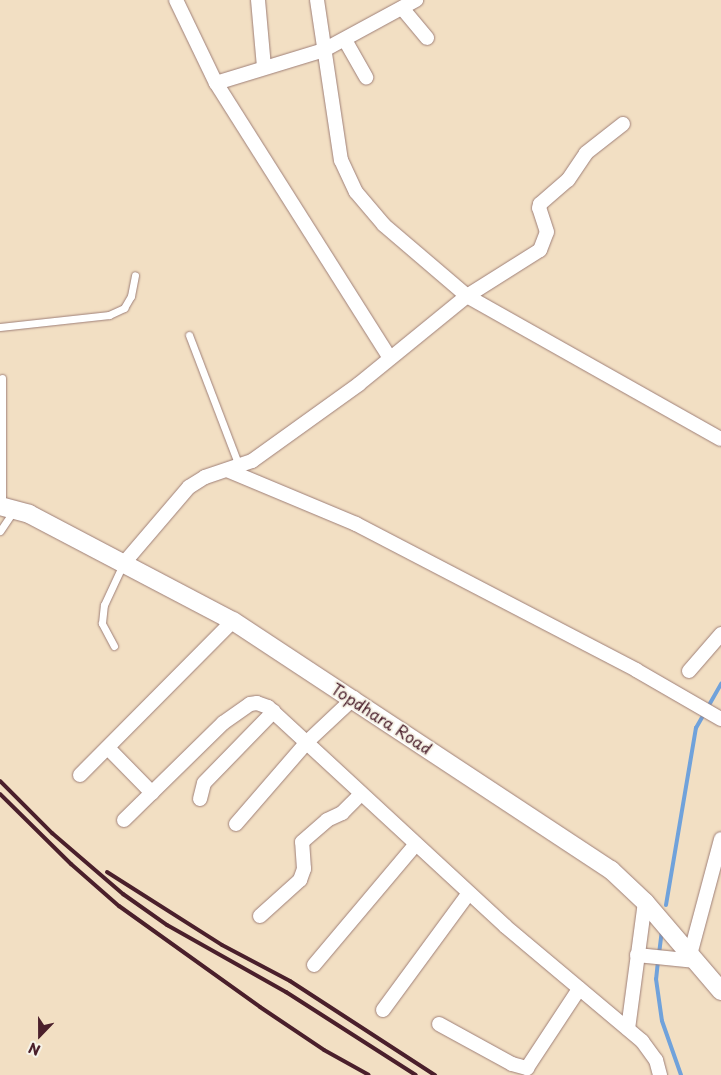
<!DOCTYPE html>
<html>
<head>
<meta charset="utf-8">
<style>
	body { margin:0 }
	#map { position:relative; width:721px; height:1075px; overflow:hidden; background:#f2dfc3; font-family:"Playpen Sans",sans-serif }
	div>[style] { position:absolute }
	.stream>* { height:4px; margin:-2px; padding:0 2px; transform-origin:2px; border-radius:2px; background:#70a2db }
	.roads { filter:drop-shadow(0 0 1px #9e7f77) drop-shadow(0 0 1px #9e7f77) }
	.service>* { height:7px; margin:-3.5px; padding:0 3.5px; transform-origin:3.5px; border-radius:3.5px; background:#fff }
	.minor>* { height:14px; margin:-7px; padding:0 7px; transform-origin:7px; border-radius:7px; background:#fff }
	.tertiary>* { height:18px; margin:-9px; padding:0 9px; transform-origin:9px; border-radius:9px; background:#fff }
	.rail>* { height:4px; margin:-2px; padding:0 2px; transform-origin:2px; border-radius:2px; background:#4a1f2b }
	span { translate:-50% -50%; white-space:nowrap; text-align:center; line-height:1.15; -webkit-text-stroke:4px #f7f3e8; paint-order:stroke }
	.street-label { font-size:16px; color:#4a1f2b }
	.north { position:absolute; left:15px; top:1010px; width:50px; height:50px; -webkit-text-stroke:4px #f7f3e8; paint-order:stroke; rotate:202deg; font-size:14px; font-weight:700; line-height:20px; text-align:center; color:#4a1f2b }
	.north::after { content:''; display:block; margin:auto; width:18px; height:22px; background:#4a1f2b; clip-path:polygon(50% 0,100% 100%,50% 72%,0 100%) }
</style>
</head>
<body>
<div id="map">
	<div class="stream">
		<div style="left:666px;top:905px;width:180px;rotate:-80.4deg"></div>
		<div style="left:696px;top:728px;width:51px;rotate:-60.4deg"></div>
		<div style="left:659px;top:954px;width:23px;rotate:-83deg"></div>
		<div style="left:658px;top:961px;width:18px;rotate:96deg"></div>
		<div style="left:656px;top:979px;width:42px;rotate:81.9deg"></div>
		<div style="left:662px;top:1021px;width:57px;rotate:70.6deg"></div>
	</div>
	<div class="roads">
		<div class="service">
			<div style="left:0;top:327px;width:110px;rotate:-6.3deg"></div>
			<div style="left:109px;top:315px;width:17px;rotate:-25deg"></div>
			<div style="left:124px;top:308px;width:14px;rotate:-60deg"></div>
			<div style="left:131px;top:296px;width:21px;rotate:-79deg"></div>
			<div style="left:189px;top:335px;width:140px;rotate:69.1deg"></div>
			<div style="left:2px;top:378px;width:128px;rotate:90deg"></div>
			<div style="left:0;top:531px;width:25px;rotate:-56deg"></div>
			<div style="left:114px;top:646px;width:26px;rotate:-118deg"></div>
			<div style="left:102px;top:623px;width:18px;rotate:-84deg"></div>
			<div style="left:104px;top:605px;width:45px;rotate:-65.1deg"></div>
		</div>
		<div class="minor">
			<div style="left:176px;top:0;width:92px;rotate:64.3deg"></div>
			<div style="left:216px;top:83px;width:324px;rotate:57.7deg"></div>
			<div style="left:258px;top:0;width:67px;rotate:84.9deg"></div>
			<div style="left:317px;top:0;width:162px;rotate:81.5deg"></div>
			<div style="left:341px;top:160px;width:35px;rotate:65deg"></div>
			<div style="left:356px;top:192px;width:43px;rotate:49.7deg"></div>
			<div style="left:384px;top:225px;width:109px;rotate:40.5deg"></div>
			<div style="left:467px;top:296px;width:291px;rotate:29.4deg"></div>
			<div style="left:402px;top:8px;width:39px;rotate:50deg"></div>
			<div style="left:345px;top:40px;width:43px;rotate:60.4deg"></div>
			<div style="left:216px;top:83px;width:113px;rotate:-17deg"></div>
			<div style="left:324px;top:50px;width:105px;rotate:-28.5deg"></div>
			<div style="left:227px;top:470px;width:140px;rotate:22.7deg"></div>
			<div style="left:356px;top:524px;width:316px;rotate:27.5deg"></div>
			<div style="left:636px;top:670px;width:98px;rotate:30deg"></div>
			<div style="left:124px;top:563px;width:100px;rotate:-49.5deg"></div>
			<div style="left:189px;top:487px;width:19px;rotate:-32deg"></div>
			<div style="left:205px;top:477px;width:50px;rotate:-18.8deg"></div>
			<div style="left:252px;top:461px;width:132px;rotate:-35.7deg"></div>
			<div style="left:359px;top:384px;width:139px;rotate:-39.2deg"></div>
			<div style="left:467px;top:296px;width:86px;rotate:-32.2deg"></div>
			<div style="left:540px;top:250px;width:19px;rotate:-69deg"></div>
			<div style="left:547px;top:232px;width:25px;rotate:-108deg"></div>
			<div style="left:539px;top:208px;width:4px;rotate:-76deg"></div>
			<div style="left:540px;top:204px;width:37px;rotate:-41deg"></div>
			<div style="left:568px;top:180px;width:32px;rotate:-56deg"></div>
			<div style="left:586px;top:153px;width:47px;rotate:-38.1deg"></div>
			<div style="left:689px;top:671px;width:49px;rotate:-49.1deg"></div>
			<div style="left:108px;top:748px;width:63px;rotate:45.6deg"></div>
			<div style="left:80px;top:775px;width:217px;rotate:-45.2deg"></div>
			<div style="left:200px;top:799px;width:16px;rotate:-76deg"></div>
			<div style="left:204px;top:783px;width:100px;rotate:-45.8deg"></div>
			<div style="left:124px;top:820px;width:139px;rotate:-44.4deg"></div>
			<div style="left:223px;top:723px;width:33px;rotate:-35deg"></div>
			<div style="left:250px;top:704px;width:7px;rotate:-8deg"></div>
			<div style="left:257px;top:703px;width:12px;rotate:20deg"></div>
			<div style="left:268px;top:707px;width:323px;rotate:42.7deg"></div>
			<div style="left:505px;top:926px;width:179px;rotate:40deg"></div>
			<div style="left:642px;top:1041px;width:24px;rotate:54deg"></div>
			<div style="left:656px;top:1060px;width:16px;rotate:75deg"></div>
			<div style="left:236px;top:824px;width:110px;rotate:-49.1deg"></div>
			<div style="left:308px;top:741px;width:63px;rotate:-43.1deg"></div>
			<div style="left:260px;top:916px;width:54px;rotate:-42deg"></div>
			<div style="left:300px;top:880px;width:12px;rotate:-70deg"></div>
			<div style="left:304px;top:869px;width:27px;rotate:-94deg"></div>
			<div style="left:302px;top:842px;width:33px;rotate:-41deg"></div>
			<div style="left:327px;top:820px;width:17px;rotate:-25deg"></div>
			<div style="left:342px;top:813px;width:27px;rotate:-45deg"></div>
			<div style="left:637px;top:955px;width:59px;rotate:5.8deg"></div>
			<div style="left:690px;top:955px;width:120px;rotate:-75deg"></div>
			<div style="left:314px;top:965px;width:158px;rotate:-49.9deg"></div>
			<div style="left:383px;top:1010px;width:145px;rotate:-53.7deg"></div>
			<div style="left:439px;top:1024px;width:83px;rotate:28.7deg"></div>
			<div style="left:512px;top:1064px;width:16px;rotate:15deg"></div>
			<div style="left:527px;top:1068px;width:95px;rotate:-56.6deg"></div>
			<div style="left:628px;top:1029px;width:128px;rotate:-82.4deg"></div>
		</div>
		<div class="tertiary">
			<div style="left:0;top:506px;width:30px;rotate:15deg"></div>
			<div style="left:29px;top:514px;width:230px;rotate:27.7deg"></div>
			<div style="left:233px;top:621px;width:453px;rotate:33.4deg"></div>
			<div style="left:611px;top:870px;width:47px;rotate:43.3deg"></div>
			<div style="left:645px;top:902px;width:117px;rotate:49.5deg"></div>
		</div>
	</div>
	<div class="rail">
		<div style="left:0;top:781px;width:74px;rotate:45deg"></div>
		<div style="left:52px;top:833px;width:94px;rotate:40.7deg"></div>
		<div style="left:123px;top:894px;width:54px;rotate:35.2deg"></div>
		<div style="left:167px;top:925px;width:137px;rotate:29.4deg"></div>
		<div style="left:286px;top:992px;width:154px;rotate:32.6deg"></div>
		<div style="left:0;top:794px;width:100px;rotate:44.6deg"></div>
		<div style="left:71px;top:864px;width:64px;rotate:41.2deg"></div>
		<div style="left:119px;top:906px;width:173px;rotate:35.6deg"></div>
		<div style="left:260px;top:1007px;width:77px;rotate:33.9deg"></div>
		<div style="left:324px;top:1050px;width:51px;rotate:29.1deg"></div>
		<div style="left:107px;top:872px;width:136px;rotate:32.4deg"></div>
		<div style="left:222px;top:945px;width:77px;rotate:27.9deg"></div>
		<div style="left:290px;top:981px;width:173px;rotate:33deg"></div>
	</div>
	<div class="street-label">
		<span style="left:382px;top:718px;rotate:33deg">Topdhara Road</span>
	</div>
	<div class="north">N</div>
</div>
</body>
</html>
